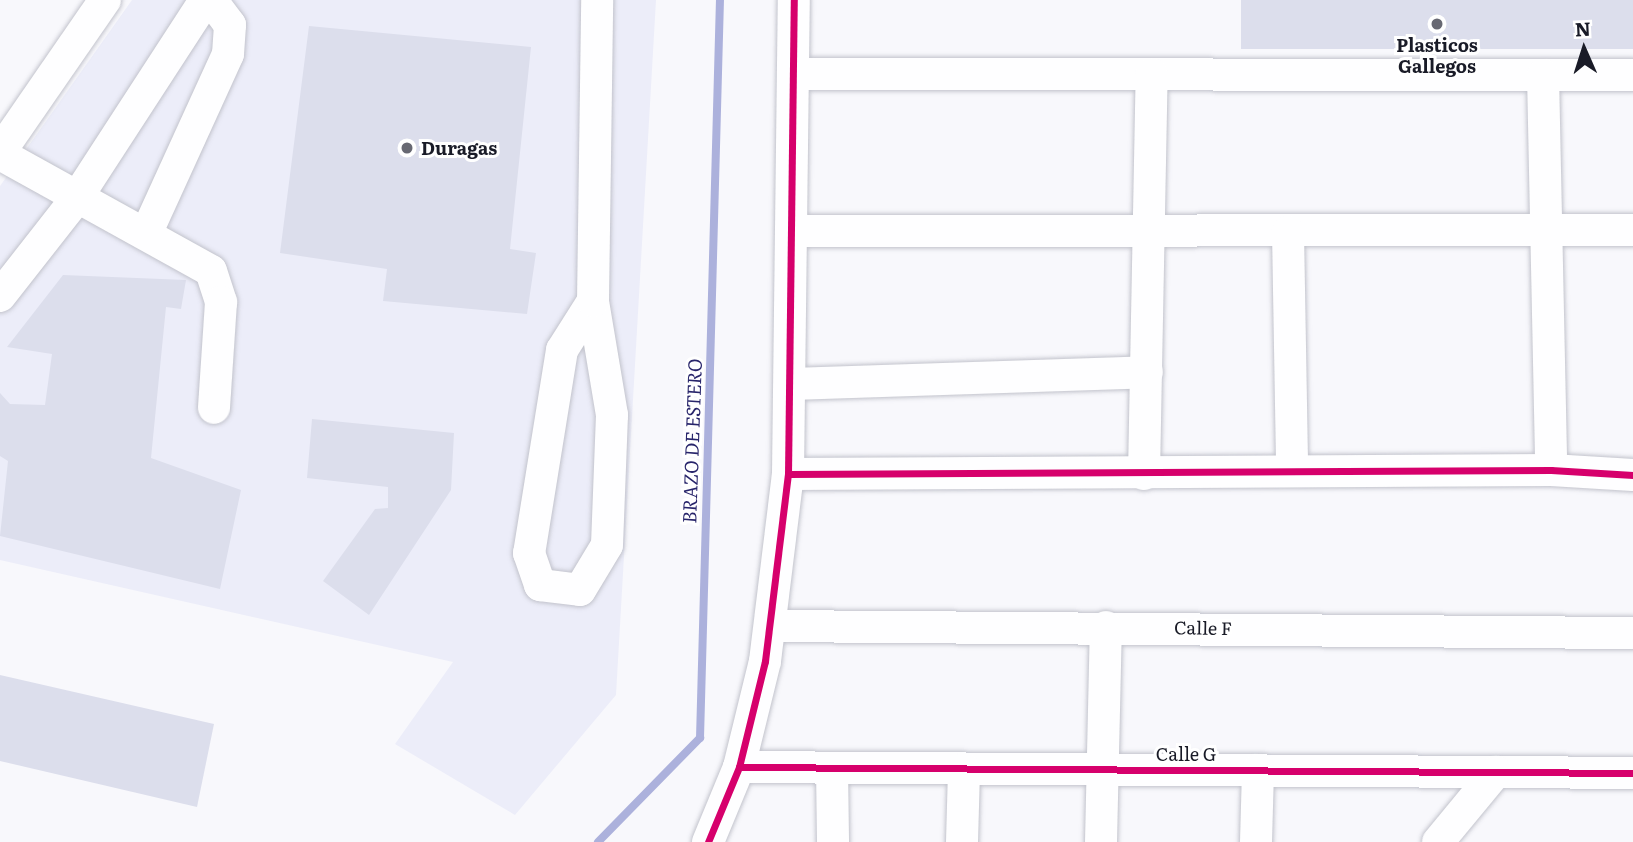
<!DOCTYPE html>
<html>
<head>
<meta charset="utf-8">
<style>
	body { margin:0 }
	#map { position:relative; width:1633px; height:842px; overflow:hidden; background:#f8f8fc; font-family:Literata,serif }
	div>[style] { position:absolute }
	.built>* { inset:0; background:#ecedf9 }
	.stream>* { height:8px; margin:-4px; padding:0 4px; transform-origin:4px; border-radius:4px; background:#acb1dc }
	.building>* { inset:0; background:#dcdeec }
	.roads { filter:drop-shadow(0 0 2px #c2c3cc) drop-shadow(0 0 2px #c2c3cc) }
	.minor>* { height:32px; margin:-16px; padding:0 16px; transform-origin:16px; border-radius:16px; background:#fefeff }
	.cycleway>* { height:7px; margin:-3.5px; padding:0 3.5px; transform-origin:3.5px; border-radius:3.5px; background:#d6006c }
	.dots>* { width:19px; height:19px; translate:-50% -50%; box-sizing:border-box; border:4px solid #fff; border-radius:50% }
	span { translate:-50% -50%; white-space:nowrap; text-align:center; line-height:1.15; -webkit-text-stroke:6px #fff; paint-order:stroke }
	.poi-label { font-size:18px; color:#191b27; font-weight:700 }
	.left { translate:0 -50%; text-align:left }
	.street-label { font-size:18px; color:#191b27 }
	.water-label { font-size:19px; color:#28256b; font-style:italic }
	.north { position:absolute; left:1549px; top:14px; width:70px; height:70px; -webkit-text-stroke:5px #fff; paint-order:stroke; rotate:357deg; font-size:19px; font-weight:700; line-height:28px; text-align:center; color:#191b27 }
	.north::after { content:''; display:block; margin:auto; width:24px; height:32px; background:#191b27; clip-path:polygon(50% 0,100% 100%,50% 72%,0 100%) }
</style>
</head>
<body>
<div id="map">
	<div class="built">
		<div style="clip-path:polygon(132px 0,656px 0,616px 695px,515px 815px,395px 744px,453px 662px,0 560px,0 186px)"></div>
	</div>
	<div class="stream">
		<div style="left:598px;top:842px;width:146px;rotate:-45.6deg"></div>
		<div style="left:700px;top:738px;width:738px;rotate:-88.45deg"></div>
	</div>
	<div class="building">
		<div style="clip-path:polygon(1241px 0,1633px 0,1633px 49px,1241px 49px)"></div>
		<div style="clip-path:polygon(309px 26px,531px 47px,510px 249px,536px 253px,527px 314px,383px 301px,387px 269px,280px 253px)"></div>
		<div style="clip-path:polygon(63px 275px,186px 280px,181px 309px,166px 307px,151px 458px,241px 490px,220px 589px,0 536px,8px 461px,0 456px,0 393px,10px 404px,45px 405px,52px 354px,7px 347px)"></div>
		<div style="clip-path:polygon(312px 419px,454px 433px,451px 490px,369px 615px,323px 581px,375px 509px,388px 508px,388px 487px,307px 478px)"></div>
		<div style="clip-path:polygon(0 675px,214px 724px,197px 807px,0 761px)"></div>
	</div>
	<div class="roads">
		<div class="minor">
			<div style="left:795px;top:74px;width:838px;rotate:0.07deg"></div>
			<div style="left:1543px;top:75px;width:395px;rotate:88.8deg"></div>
			<div style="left:0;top:152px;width:185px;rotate:-55.4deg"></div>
			<div style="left:0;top:154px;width:241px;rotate:29deg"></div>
			<div style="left:211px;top:271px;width:33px;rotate:72deg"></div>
			<div style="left:221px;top:302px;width:106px;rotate:93.8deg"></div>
			<div style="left:791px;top:231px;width:842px;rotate:-0.07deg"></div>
			<div style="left:1288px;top:232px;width:238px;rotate:89deg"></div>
			<div style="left:146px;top:234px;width:198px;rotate:-65.5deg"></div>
			<div style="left:228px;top:54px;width:29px;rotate:-86deg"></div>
			<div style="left:230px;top:25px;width:31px;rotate:-127deg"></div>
			<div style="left:0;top:296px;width:123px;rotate:-51.9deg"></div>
			<div style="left:76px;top:199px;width:237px;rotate:-57deg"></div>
			<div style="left:593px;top:301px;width:58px;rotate:122.3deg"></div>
			<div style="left:562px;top:350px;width:206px;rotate:99.2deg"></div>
			<div style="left:529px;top:553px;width:34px;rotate:71deg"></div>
			<div style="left:540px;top:585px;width:40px;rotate:7.1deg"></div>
			<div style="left:580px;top:590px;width:52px;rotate:-59deg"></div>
			<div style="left:607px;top:545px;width:130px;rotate:-87.8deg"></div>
			<div style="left:612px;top:415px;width:116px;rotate:-99.5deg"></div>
			<div style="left:593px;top:301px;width:301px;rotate:-89.2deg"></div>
			<div style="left:792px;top:384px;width:355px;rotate:-1.9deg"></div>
			<div style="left:788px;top:474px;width:763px;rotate:-0.3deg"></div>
			<div style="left:1551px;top:470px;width:82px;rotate:3.5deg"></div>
			<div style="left:1144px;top:474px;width:400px;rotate:-88.9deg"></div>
			<div style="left:772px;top:626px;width:861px;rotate:0.47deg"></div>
			<div style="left:739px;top:767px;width:894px;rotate:0.38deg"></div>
			<div style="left:832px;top:768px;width:74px;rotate:89.2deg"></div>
			<div style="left:708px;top:842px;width:81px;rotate:-67.5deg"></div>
			<div style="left:739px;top:767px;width:109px;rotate:-76.2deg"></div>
			<div style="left:765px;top:661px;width:188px;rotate:-83deg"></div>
			<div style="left:788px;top:474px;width:474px;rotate:-89.3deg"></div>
			<div style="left:962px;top:842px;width:73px;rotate:-88.4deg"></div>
			<div style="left:1101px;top:842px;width:215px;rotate:-88.7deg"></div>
			<div style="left:1256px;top:842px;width:72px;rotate:-88.4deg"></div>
			<div style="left:1438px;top:842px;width:91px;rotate:-50.4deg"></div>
		</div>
	</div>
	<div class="cycleway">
		<div style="left:788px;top:474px;width:763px;rotate:-0.3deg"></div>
		<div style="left:1551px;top:470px;width:82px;rotate:3.5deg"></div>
		<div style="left:739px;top:767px;width:894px;rotate:0.38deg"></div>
		<div style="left:708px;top:842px;width:81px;rotate:-67.5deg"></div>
		<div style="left:739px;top:767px;width:109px;rotate:-76.2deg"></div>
		<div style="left:765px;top:661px;width:188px;rotate:-83deg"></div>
		<div style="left:788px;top:474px;width:474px;rotate:-89.3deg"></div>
	</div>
	<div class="dots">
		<div style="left:1437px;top:24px;background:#676872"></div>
		<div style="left:407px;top:148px;background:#676872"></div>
	</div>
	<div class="poi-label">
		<span style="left:1437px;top:56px">Plasticos<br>Gallegos</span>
		<span class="left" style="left:421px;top:148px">Duragas</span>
	</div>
	<div class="street-label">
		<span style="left:1203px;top:628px;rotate:1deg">Calle F</span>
		<span style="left:1186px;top:754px">Calle G</span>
	</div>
	<div class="water-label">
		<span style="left:692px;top:441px;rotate:-88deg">BRAZO DE ESTERO</span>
	</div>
	<div class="north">N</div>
</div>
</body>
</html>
